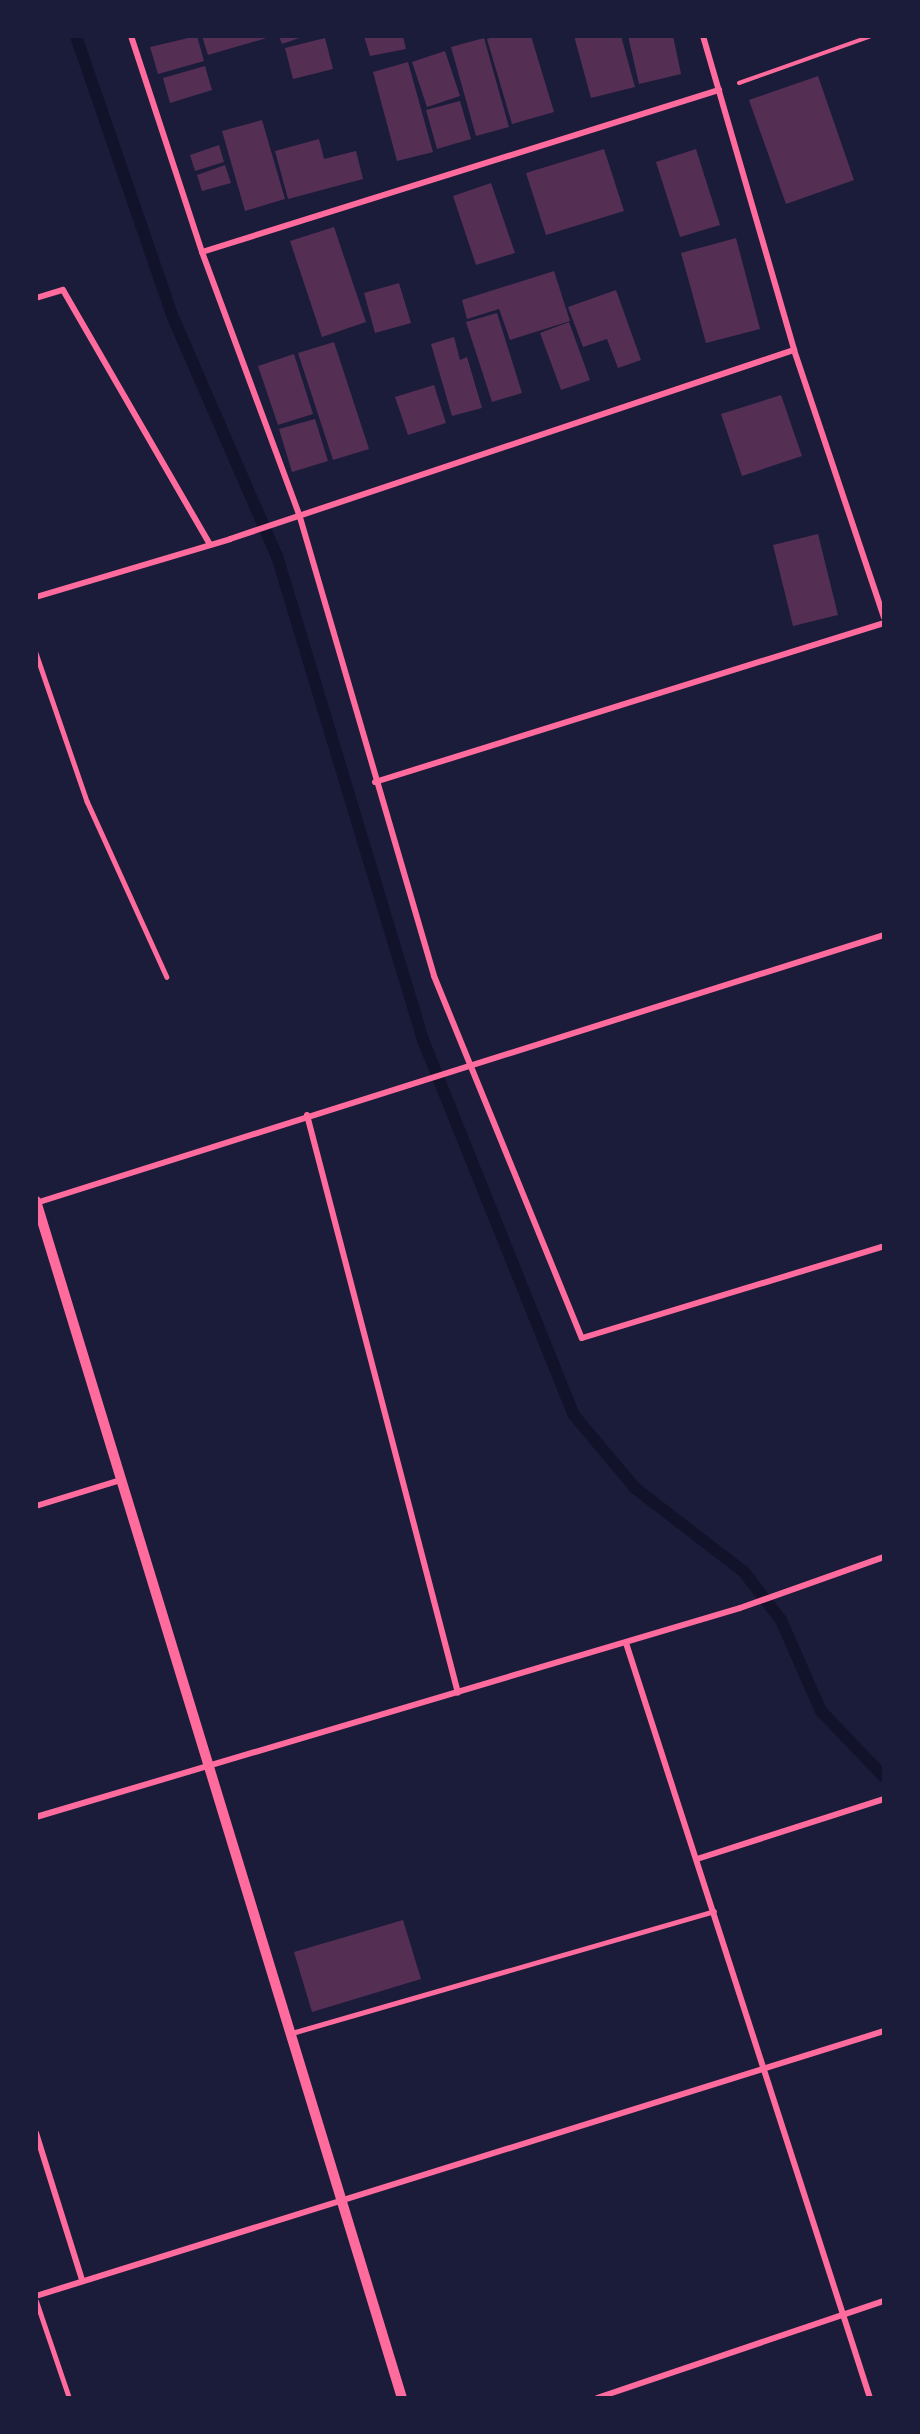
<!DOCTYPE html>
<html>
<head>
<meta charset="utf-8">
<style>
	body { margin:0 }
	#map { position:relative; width:920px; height:2434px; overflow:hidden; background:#1b1b3a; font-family:"PT Serif",serif }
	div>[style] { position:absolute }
	.stream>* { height:12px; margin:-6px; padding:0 6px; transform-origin:6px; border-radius:6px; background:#12122b }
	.building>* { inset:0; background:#542f53 }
	.path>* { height:4px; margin:-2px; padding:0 2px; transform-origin:2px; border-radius:2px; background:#ff6b9d }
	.service>* { height:4.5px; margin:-2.25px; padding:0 2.25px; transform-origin:2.25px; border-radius:2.25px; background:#ff6b9d }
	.pedestrian>* { height:5px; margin:-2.5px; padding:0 2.5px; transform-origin:2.5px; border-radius:2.5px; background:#ff6b9d }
	.minor>* { height:6px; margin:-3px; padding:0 3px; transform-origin:3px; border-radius:3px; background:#ff6b9d }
	.tertiary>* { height:10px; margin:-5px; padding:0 5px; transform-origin:5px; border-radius:5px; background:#ff6b9d }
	span { translate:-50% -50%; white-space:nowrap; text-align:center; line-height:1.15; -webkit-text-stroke:6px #1b1b3a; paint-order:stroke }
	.frame { position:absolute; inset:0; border:38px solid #1b1b3a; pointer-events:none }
</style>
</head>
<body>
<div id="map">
	<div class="stream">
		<div style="left:76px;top:36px;width:295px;rotate:71deg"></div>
		<div style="left:172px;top:315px;width:263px;rotate:66.5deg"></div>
		<div style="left:277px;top:556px;width:506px;rotate:73.21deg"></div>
		<div style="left:423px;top:1040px;width:403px;rotate:68.1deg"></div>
		<div style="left:573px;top:1414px;width:97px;rotate:50deg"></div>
		<div style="left:635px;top:1488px;width:138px;rotate:37.6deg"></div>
		<div style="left:744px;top:1572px;width:61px;rotate:52.4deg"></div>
		<div style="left:781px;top:1620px;width:99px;rotate:66.3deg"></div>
		<div style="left:821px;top:1711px;width:91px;rotate:46.3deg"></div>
	</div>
	<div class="building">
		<div style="clip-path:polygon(197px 36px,204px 61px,158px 74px,150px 47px)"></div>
		<div style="clip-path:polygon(202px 36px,270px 36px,270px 37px,208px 55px)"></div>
		<div style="clip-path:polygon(279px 36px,305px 36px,282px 44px)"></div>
		<div style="clip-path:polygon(364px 36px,403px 36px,406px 49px,370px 56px)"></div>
		<div style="clip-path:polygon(496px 36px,531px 36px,554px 112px,512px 124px,487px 39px)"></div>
		<div style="clip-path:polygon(574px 36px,621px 36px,635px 87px,591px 98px)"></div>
		<div style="clip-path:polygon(628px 36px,673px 36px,681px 74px,639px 84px)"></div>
		<div style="clip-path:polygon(325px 38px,333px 69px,293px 79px,285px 48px)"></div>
		<div style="clip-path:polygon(484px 38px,509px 127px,476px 136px,451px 47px)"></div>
		<div style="clip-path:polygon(445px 51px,460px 96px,427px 107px,412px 62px)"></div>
		<div style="clip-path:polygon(408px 62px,433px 152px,397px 161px,373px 72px)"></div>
		<div style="clip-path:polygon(205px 66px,212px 90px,170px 103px,163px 78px)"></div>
		<div style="clip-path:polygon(818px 76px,854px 180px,786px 204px,749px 100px)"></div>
		<div style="clip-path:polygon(460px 101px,471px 139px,437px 149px,426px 110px)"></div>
		<div style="clip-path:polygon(262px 120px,285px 199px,245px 211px,222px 131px)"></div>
		<div style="clip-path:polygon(319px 139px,324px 159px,356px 151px,363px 179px,288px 199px,275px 151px)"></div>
		<div style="clip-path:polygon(219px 145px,224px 162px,195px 171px,190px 155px)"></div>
		<div style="clip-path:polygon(604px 149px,624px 211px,546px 235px,526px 173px)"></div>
		<div style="clip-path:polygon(696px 149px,720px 225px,680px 237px,656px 162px)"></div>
		<div style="clip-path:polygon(225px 165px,231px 183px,202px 191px,197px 175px)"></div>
		<div style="clip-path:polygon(491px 183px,515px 253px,476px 265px,453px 196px)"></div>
		<div style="clip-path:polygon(334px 227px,366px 322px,322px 337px,290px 241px)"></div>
		<div style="clip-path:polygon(736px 238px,760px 329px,706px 343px,681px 253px)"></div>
		<div style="clip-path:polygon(554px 271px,570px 321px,510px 340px,499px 309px,467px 319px,462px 300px)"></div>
		<div style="clip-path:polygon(399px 283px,411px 323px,375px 333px,364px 293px)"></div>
		<div style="clip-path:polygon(616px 290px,641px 360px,618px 368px,607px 339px,583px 347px,568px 307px)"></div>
		<div style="clip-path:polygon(497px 313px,522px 393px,492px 402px,466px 322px)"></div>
		<div style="clip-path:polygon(569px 322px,590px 380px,561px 390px,540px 333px)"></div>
		<div style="clip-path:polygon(454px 337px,460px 360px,467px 357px,482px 408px,452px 416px,431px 344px)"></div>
		<div style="clip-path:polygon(334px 342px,369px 449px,333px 460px,298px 353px)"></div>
		<div style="clip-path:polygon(294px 354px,313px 414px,278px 425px,258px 366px)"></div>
		<div style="clip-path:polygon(434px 385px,446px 423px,408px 435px,395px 397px)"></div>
		<div style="clip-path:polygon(781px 395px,802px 456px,742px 476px,721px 414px)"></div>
		<div style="clip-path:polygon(315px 419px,328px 461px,292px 472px,279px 429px)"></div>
		<div style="clip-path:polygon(818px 534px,838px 615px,793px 626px,773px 545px)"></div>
		<div style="clip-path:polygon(403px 1920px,421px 1979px,312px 2012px,294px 1952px)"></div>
	</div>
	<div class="path">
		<div style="left:739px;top:83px;width:140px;rotate:-19.6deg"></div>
	</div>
	<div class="service">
		<div style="left:36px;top:653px;width:157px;rotate:71deg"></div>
		<div style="left:87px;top:801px;width:193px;rotate:65.6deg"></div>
		<div style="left:292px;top:2033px;width:439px;rotate:-16.1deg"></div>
	</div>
	<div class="pedestrian">
		<div style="left:36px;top:2301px;width:102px;rotate:71.2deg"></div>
	</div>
	<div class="minor">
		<div style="left:131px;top:36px;width:227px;rotate:71.8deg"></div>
		<div style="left:202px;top:252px;width:279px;rotate:69.7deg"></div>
		<div style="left:299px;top:514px;width:481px;rotate:73.7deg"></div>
		<div style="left:434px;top:976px;width:391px;rotate:67.8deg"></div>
		<div style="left:582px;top:1338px;width:316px;rotate:-16.9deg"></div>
		<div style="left:703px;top:36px;width:327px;rotate:73.8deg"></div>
		<div style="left:794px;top:350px;width:282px;rotate:71.4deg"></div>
		<div style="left:202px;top:252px;width:542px;rotate:-17.4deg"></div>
		<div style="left:36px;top:298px;width:28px;rotate:-17deg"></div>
		<div style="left:63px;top:290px;width:294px;rotate:60deg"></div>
		<div style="left:36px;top:597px;width:202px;rotate:-16.6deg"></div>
		<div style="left:230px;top:539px;width:595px;rotate:-18.53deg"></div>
		<div style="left:375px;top:782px;width:533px;rotate:-17.35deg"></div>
		<div style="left:307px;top:1115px;width:597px;rotate:75.36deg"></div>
		<div style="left:36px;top:1203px;width:889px;rotate:-17.54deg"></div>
		<div style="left:36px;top:1506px;width:89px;rotate:-17deg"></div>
		<div style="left:626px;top:1643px;width:793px;rotate:72.09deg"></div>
		<div style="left:36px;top:1817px;width:734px;rotate:-16.53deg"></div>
		<div style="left:740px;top:1608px;width:153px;rotate:-19.5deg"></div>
		<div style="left:697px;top:1859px;width:196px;rotate:-17.8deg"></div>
		<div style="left:36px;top:2133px;width:154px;rotate:72.6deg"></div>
		<div style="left:36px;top:2296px;width:888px;rotate:-17.35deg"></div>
		<div style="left:597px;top:2398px;width:303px;rotate:-18.7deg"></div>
	</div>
	<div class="tertiary">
		<div style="left:36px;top:1201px;width:1252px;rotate:73deg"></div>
	</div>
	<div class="frame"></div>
</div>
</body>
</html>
